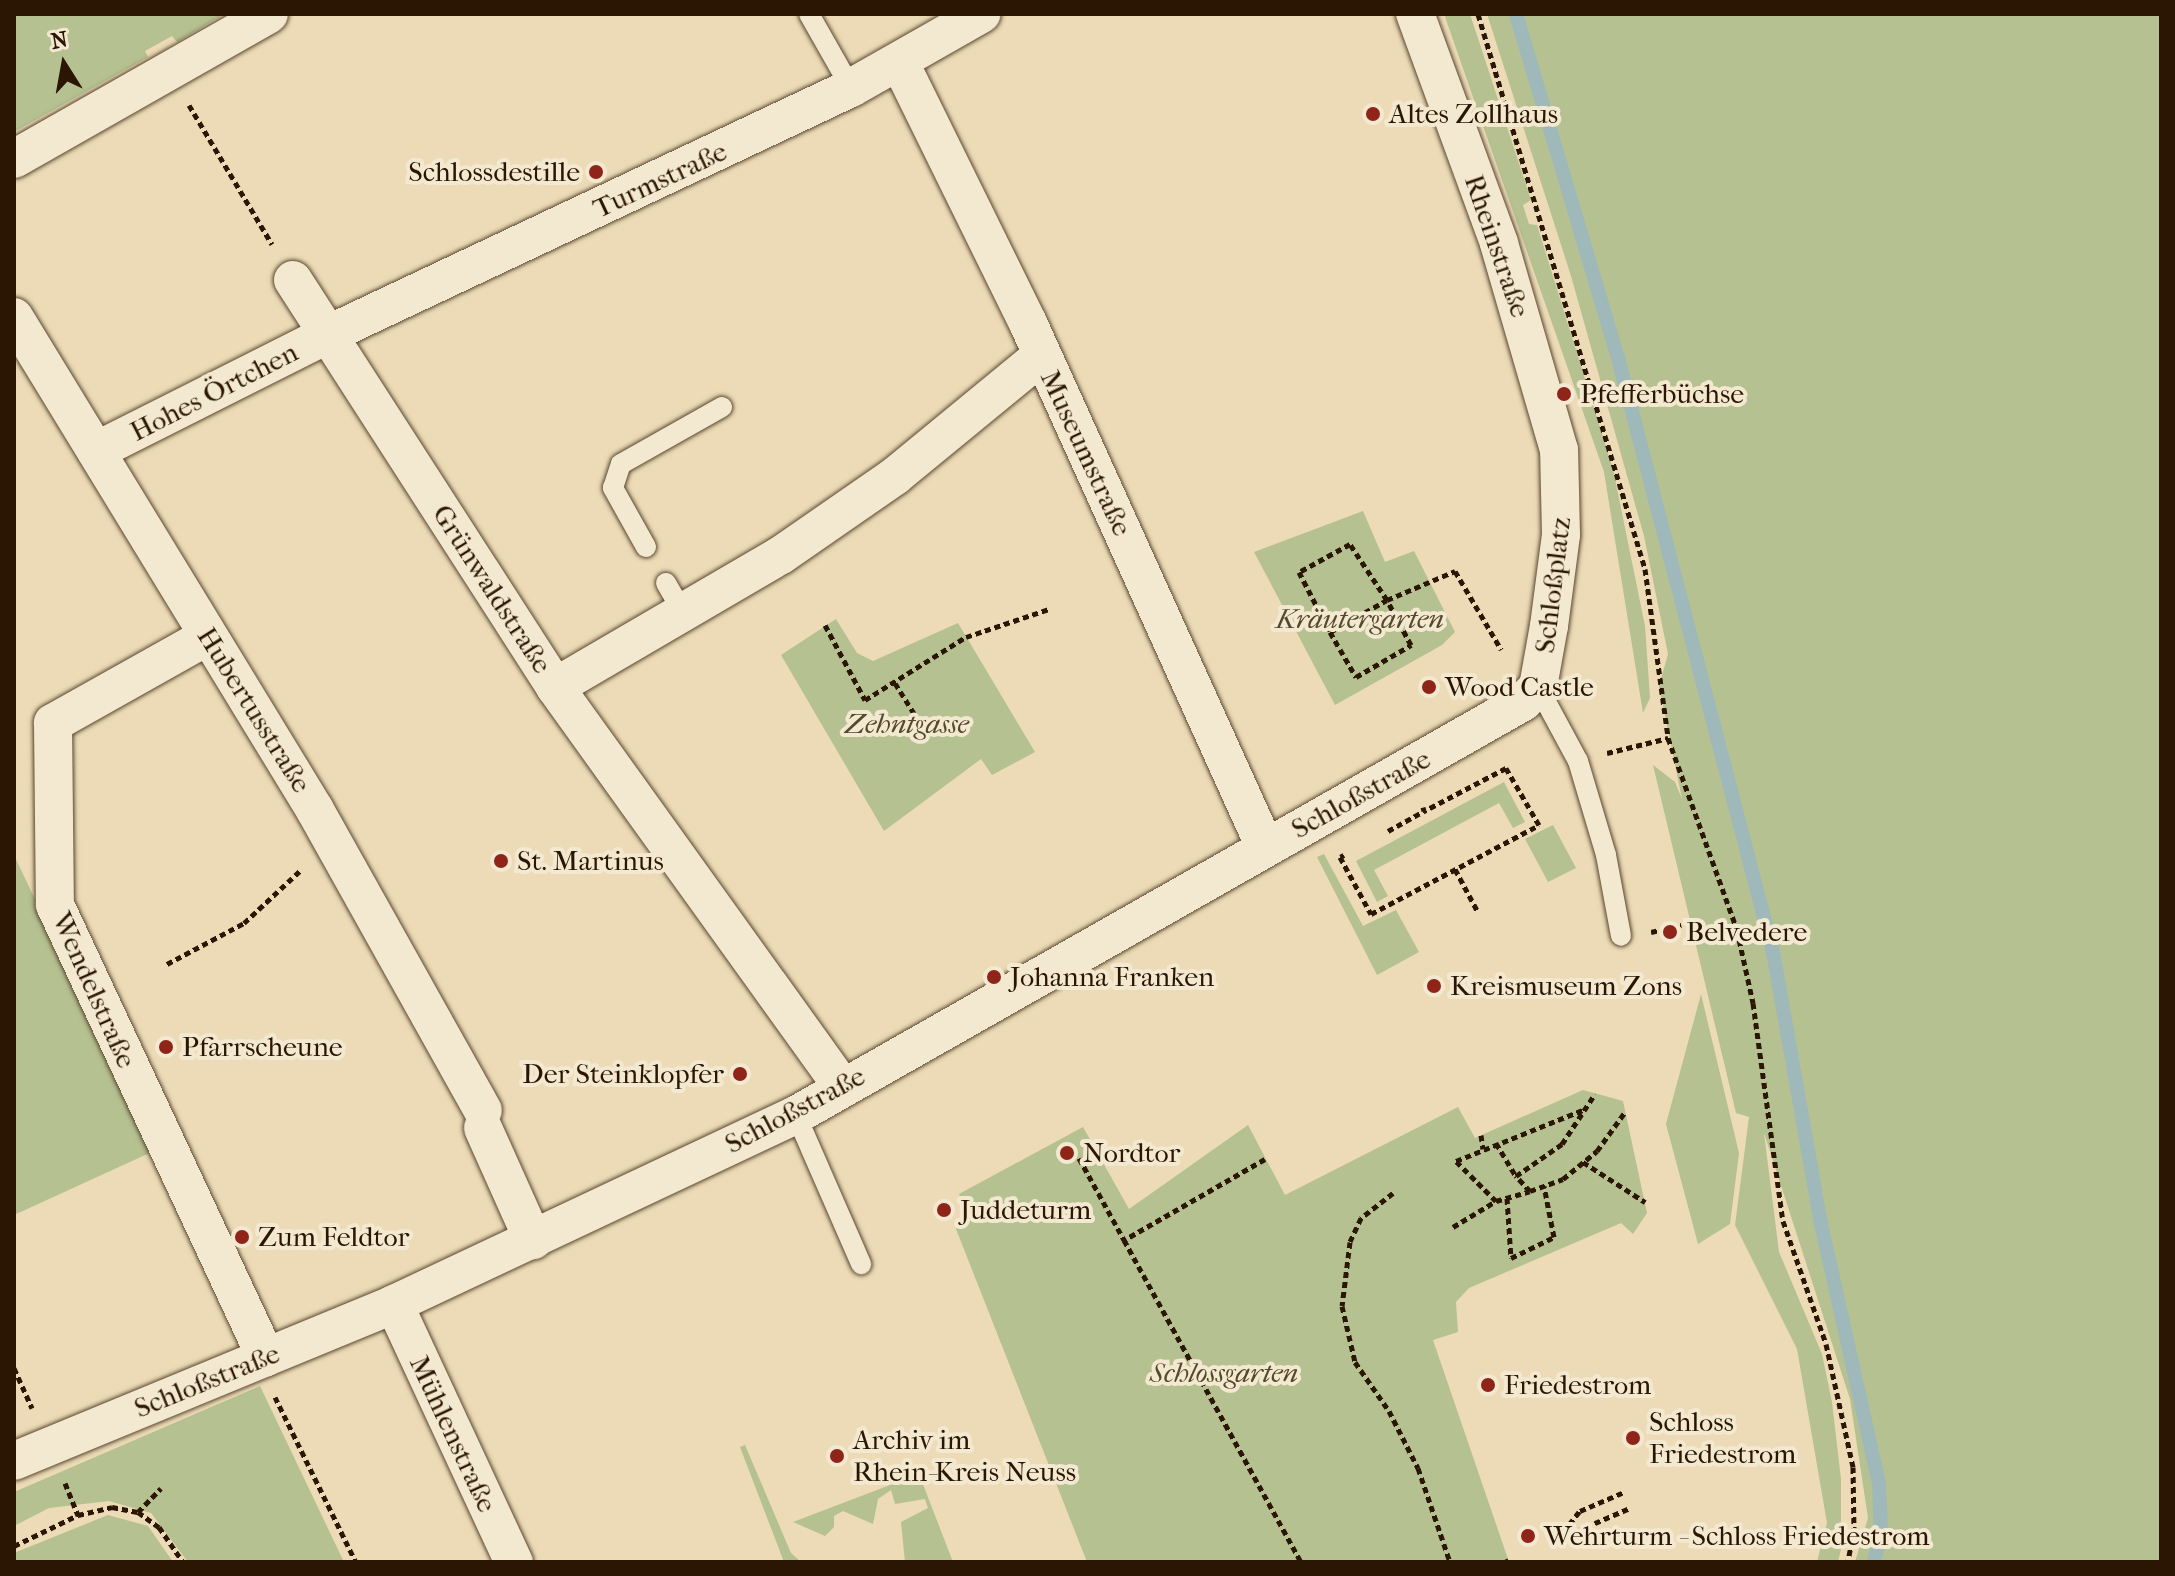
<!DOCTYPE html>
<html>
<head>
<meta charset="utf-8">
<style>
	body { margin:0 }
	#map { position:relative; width:2175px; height:1576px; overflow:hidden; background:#ecdbb6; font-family:"IM FELL French Canon",serif }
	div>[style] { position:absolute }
	.green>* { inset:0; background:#b5c190 }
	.stream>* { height:14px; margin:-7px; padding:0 7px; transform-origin:7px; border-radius:7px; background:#9fb8ba }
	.path>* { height:5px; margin-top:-2.5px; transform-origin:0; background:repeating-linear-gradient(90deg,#2a1603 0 6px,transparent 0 10px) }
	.roads { filter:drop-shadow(0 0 2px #5a4730) drop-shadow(0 0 2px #5a4730) }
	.lane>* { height:20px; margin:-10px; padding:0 10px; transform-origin:10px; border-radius:10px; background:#f3e8d0 }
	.street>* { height:38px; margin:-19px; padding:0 19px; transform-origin:19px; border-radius:19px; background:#f3e8d0 }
	.dots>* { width:22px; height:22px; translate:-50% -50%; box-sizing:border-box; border:4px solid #f3e8d0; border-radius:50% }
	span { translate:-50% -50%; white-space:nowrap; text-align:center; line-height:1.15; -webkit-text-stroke:8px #f3e8d0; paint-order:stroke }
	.poi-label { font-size:28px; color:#2a1603 }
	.left { translate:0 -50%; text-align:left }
	.right { translate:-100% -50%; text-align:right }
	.street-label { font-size:28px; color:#2a1603 }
	.park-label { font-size:28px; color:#54492d; font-style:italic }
	.frame { position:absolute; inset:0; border:16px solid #2a1603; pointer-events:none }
	.north { position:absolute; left:24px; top:24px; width:80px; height:80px; -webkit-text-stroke:6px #f3e8d0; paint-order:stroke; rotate:349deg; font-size:22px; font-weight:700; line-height:32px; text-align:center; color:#2a1603 }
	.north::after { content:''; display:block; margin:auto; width:28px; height:36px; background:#2a1603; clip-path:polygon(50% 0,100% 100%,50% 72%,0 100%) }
</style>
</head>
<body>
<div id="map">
	<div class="green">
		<div style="clip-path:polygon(14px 14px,224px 14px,177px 42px,172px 36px,145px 51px,148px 57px,14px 132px)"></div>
		<div style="clip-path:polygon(1444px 14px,1470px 14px,1531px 200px,1523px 205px,1529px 224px,1537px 225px,1613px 469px,1645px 626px,1650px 698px,1643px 713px,1604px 472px)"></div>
		<div style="clip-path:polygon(1487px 14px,2161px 14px,2161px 1562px,1855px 1562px,1868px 1518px,1850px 1399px,1764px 1133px,1779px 1252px,1822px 1354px,1832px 1402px,1841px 1479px,1841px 1549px,1838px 1562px,1817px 1562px,1827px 1523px,1797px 1349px,1735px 1225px,1749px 1117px,1736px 1113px,1653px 765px,1675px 782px,1682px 799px,1659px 686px,1668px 654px,1644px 536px,1571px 276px)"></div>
		<div style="clip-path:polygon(1363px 511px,1385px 562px,1414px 551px,1455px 632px,1442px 645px,1335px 705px,1254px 552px)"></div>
		<div style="clip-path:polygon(836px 619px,857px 653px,873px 661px,958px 623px,1035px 752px,992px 775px,981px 759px,884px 831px,781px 655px)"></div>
		<div style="clip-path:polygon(1504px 782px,1525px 822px,1513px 828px,1499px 803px,1374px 870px,1388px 896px,1377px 902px,1356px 861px)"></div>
		<div style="clip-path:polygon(1553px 825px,1576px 868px,1548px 882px,1525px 839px)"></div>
		<div style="clip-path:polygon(1324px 854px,1363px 926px,1396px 910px,1419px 952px,1377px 975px,1317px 857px)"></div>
		<div style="clip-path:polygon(14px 855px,154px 1151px,14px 1215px)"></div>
		<div style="clip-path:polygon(1701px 994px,1739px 1153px,1730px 1224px,1698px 1244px,1666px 1124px)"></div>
		<div style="clip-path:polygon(1583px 1090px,1623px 1101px,1647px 1213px,1633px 1234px,1621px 1223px,1469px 1288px,1456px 1302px,1458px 1332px,1433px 1340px,1509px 1562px,1087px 1562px,956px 1229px,966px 1214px,959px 1194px,1083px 1127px,1129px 1209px,1248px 1125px,1285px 1195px,1458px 1107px,1475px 1138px)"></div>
		<div style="clip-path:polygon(260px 1386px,344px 1562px,188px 1562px,151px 1513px,109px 1501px,49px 1508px,14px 1526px,14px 1492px)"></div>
		<div style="clip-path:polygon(745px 1445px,791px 1553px,801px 1562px,784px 1562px,740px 1447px)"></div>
		<div style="clip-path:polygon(919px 1474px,953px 1562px,905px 1562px,901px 1522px,928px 1508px,925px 1499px,895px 1504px,891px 1490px,878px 1499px,873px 1524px,843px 1511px,834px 1516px,834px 1527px,825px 1536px,793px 1522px)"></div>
		<div style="clip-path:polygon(108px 1515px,148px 1526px,173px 1562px,14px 1562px,14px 1553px)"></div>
	</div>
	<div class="stream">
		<div style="left:1516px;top:14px;width:355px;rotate:73.5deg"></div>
		<div style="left:1617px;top:354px;width:618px;rotate:75.38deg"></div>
		<div style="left:1773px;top:952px;width:276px;rotate:80deg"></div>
		<div style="left:1821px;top:1224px;width:265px;rotate:77.4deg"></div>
		<div style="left:1879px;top:1483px;width:49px;rotate:87.7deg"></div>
		<div style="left:1881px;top:1532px;width:31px;rotate:103deg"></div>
	</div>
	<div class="path">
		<div style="left:1478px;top:14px;width:580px;rotate:73.25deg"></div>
		<div style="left:1645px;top:569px;width:171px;rotate:82.2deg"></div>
		<div style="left:1668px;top:738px;width:204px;rotate:70.2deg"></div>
		<div style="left:1737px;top:930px;width:75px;rotate:77.6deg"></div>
		<div style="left:1753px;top:1003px;width:220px;rotate:82.2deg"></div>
		<div style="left:1783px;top:1221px;width:130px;rotate:70.7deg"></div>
		<div style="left:1826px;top:1344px;width:126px;rotate:77.6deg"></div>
		<div style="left:1853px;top:1467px;width:63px;rotate:89.1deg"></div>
		<div style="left:1854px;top:1530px;width:33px;rotate:101deg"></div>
		<div style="left:189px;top:105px;width:162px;rotate:59.2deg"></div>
		<div style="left:825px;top:625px;width:85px;rotate:61.9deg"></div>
		<div style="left:865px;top:700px;width:119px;rotate:-32deg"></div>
		<div style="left:966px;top:637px;width:88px;rotate:-18.6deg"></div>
		<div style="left:1330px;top:632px;width:52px;rotate:60deg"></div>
		<div style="left:1356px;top:677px;width:64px;rotate:-30.2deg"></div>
		<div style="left:1411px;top:645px;width:51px;rotate:-118.1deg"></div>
		<div style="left:1387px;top:600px;width:67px;rotate:-123.5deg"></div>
		<div style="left:1350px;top:544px;width:58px;rotate:151.2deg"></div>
		<div style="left:1299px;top:572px;width:68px;rotate:62.7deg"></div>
		<div style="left:1330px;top:632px;width:65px;rotate:-29.3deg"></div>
		<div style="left:1387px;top:600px;width:74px;rotate:-23.1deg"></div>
		<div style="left:1455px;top:571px;width:91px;rotate:59.5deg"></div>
		<div style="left:895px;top:683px;width:36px;rotate:58deg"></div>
		<div style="left:1607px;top:753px;width:63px;rotate:-13.8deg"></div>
		<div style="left:1388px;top:831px;width:41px;rotate:-29.1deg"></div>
		<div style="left:1424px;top:811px;width:4px;rotate:-104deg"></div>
		<div style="left:1344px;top:855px;width:4px;rotate:153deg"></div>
		<div style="left:1340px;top:857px;width:65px;rotate:61.5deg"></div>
		<div style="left:1371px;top:914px;width:190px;rotate:-27.9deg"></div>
		<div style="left:1539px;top:825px;width:66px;rotate:-120.1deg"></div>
		<div style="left:1506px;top:768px;width:93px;rotate:152.3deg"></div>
		<div style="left:1455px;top:869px;width:49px;rotate:61.9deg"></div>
		<div style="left:1651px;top:932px;width:31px;rotate:-13deg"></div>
		<div style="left:167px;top:964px;width:87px;rotate:-28deg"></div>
		<div style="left:244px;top:923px;width:79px;rotate:-43deg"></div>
		<div style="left:1481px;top:1135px;width:14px;rotate:82deg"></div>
		<div style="left:1496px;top:1143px;width:39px;rotate:59deg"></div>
		<div style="left:1079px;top:1158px;width:94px;rotate:61.2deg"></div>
		<div style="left:1265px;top:1159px;width:163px;rotate:150.1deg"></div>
		<div style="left:1124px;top:1240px;width:367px;rotate:61.2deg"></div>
		<div style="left:1583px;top:1162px;width:74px;rotate:32.8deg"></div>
		<div style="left:1530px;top:1191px;width:35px;rotate:-20deg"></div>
		<div style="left:1563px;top:1179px;width:44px;rotate:-39.5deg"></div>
		<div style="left:1597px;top:1151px;width:48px;rotate:-54.3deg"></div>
		<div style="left:1393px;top:1193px;width:41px;rotate:142deg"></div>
		<div style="left:1361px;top:1218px;width:26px;rotate:115deg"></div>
		<div style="left:1350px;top:1242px;width:64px;rotate:97.1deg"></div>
		<div style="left:1342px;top:1306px;width:57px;rotate:76.9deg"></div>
		<div style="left:1355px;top:1362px;width:60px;rotate:55.2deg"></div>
		<div style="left:1389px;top:1411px;width:64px;rotate:63deg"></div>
		<div style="left:1418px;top:1468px;width:99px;rotate:71.2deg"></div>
		<div style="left:1507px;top:1198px;width:60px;rotate:86.2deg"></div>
		<div style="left:1511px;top:1258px;width:48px;rotate:-26deg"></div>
		<div style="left:1554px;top:1237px;width:52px;rotate:-101.1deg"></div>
		<div style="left:1496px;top:1201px;width:57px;rotate:-135deg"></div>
		<div style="left:1456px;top:1161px;width:137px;rotate:-21.9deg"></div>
		<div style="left:1453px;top:1227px;width:50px;rotate:-31.2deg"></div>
		<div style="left:1496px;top:1201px;width:35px;rotate:-16deg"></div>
		<div style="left:1530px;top:1191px;width:21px;rotate:-133deg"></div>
		<div style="left:1516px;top:1176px;width:56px;rotate:-34.8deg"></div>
		<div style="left:1562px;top:1144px;width:60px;rotate:-56.6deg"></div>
		<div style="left:14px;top:1368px;width:44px;rotate:65.8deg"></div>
		<div style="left:275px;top:1397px;width:184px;rotate:63.9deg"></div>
		<div style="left:65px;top:1483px;width:35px;rotate:68deg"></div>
		<div style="left:138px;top:1512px;width:33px;rotate:-46deg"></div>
		<div style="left:1558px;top:1539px;width:78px;rotate:-23.3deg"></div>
		<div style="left:1557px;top:1540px;width:37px;rotate:-52deg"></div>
		<div style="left:1580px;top:1511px;width:48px;rotate:-23.4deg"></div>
		<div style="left:14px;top:1546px;width:71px;rotate:-25.8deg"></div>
		<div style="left:78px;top:1515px;width:35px;rotate:-13deg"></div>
		<div style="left:112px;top:1507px;width:26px;rotate:11deg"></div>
		<div style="left:138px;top:1512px;width:26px;rotate:36deg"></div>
		<div style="left:159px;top:1527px;width:42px;rotate:55.6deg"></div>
		<div style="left:1505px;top:1562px;width:4px;rotate:-27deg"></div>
	</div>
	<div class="roads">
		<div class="lane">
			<div style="left:809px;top:14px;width:85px;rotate:60.4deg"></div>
			<div style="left:646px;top:547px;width:68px;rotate:-119.2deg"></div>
			<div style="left:613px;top:488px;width:25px;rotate:-72deg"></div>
			<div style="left:621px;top:464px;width:116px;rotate:-29.4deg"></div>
			<div style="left:666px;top:583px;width:34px;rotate:60deg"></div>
			<div style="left:1538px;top:687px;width:84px;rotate:61.6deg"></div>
			<div style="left:1578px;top:761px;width:98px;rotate:73.4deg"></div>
			<div style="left:1606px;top:855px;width:82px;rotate:79.5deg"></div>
			<div style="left:796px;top:1115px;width:163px;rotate:66.4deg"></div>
		</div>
		<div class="street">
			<div style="left:900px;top:63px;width:290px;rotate:63.8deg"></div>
			<div style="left:1028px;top:323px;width:575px;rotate:65.66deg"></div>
			<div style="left:14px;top:159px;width:293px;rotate:-29.6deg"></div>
			<div style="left:293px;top:280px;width:484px;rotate:57.2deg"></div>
			<div style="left:555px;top:687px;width:491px;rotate:54.3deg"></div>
			<div style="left:14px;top:317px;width:578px;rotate:58.59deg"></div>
			<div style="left:315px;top:810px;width:344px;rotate:60.8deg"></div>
			<div style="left:96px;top:451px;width:263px;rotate:-26.7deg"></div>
			<div style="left:331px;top:333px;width:575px;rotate:-25.23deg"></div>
			<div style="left:851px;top:88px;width:150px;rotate:-29.6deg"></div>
			<div style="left:208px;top:636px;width:178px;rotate:150.7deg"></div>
			<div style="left:53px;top:723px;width:182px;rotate:89.4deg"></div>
			<div style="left:55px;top:905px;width:499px;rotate:65deg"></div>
			<div style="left:555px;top:687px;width:262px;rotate:-30.3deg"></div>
			<div style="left:781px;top:555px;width:139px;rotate:-34.7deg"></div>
			<div style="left:895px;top:476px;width:189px;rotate:-39.4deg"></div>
			<div style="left:483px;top:1128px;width:123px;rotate:65.9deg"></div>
			<div style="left:394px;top:1304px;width:285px;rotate:65.1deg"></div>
			<div style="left:14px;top:1461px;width:411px;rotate:-22.4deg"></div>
			<div style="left:394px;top:1304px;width:444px;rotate:-25.2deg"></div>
			<div style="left:796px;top:1115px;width:836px;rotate:-29.6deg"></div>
			<div style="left:1523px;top:702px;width:21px;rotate:-45deg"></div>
			<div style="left:1538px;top:687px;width:62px;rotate:-79.8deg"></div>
			<div style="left:1549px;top:626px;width:92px;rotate:-82.5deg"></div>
			<div style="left:1561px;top:535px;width:85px;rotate:-91.3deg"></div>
			<div style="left:1559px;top:450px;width:216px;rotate:-106.2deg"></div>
			<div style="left:1499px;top:243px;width:244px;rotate:-110.1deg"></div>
		</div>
	</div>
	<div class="dots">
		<div style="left:1373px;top:114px;background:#8f2418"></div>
		<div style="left:596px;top:172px;background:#8f2418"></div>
		<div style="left:1564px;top:394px;background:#8f2418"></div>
		<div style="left:1429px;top:687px;background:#8f2418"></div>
		<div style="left:501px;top:861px;background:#8f2418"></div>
		<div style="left:1670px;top:932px;background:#8f2418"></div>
		<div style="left:994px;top:977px;background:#8f2418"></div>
		<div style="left:1434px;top:986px;background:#8f2418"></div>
		<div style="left:166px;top:1047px;background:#8f2418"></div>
		<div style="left:740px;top:1074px;background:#8f2418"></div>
		<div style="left:1067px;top:1153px;background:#8f2418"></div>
		<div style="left:944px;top:1210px;background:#8f2418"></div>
		<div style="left:242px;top:1237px;background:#8f2418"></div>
		<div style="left:1488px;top:1385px;background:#8f2418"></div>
		<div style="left:1633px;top:1438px;background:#8f2418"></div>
		<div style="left:837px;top:1456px;background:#8f2418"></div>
		<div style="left:1528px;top:1536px;background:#8f2418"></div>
	</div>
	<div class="poi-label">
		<span class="left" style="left:1389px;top:114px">Altes Zollhaus</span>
		<span class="right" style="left:580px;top:172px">Schlossdestille</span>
		<span class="left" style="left:1580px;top:394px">Pfefferbüchse</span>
		<span class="left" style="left:1445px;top:687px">Wood Castle</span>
		<span class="left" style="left:517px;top:861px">St. Martinus</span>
		<span class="left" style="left:1686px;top:932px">Belvedere</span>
		<span class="left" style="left:1010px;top:977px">Johanna Franken</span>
		<span class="left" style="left:1450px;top:986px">Kreismuseum Zons</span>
		<span class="left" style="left:182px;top:1047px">Pfarrscheune</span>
		<span class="right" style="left:724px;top:1074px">Der Steinklopfer</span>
		<span class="left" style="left:1083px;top:1153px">Nordtor</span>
		<span class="left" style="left:960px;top:1210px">Juddeturm</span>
		<span class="left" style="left:258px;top:1237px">Zum Feldtor</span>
		<span class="left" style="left:1504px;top:1385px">Friedestrom</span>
		<span class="left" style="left:1649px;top:1438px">Schloss<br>Friedestrom</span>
		<span class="left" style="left:853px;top:1456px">Archiv im<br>Rhein-Kreis Neuss</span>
		<span class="left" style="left:1544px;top:1536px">Wehrturm - Schloss Friedestrom</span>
	</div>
	<div class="street-label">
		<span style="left:660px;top:180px;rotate:-25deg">Turmstraße</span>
		<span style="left:1497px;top:246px;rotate:71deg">Rheinstraße</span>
		<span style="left:214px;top:392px;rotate:-27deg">Hohes Örtchen</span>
		<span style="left:1086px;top:453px;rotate:65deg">Museumstraße</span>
		<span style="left:1553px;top:585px;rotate:-83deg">Schloßplatz</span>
		<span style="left:492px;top:589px;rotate:57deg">Grünwaldstraße</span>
		<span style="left:254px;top:710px;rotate:58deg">Hubertusstraße</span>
		<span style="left:1361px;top:794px;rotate:-29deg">Schloßstraße</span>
		<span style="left:94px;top:990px;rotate:66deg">Wendelstraße</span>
		<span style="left:795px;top:1110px;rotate:-28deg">Schloßstraße</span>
		<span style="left:207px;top:1381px;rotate:-22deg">Schloßstraße</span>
		<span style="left:453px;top:1434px;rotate:65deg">Mühlenstraße</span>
	</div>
	<div class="park-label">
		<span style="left:1360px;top:619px">Kräutergarten</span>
		<span style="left:907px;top:724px">Zehntgasse</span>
		<span style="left:1224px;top:1373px">Schlossgarten</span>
	</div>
	<div class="frame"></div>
	<div class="north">N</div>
</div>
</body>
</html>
